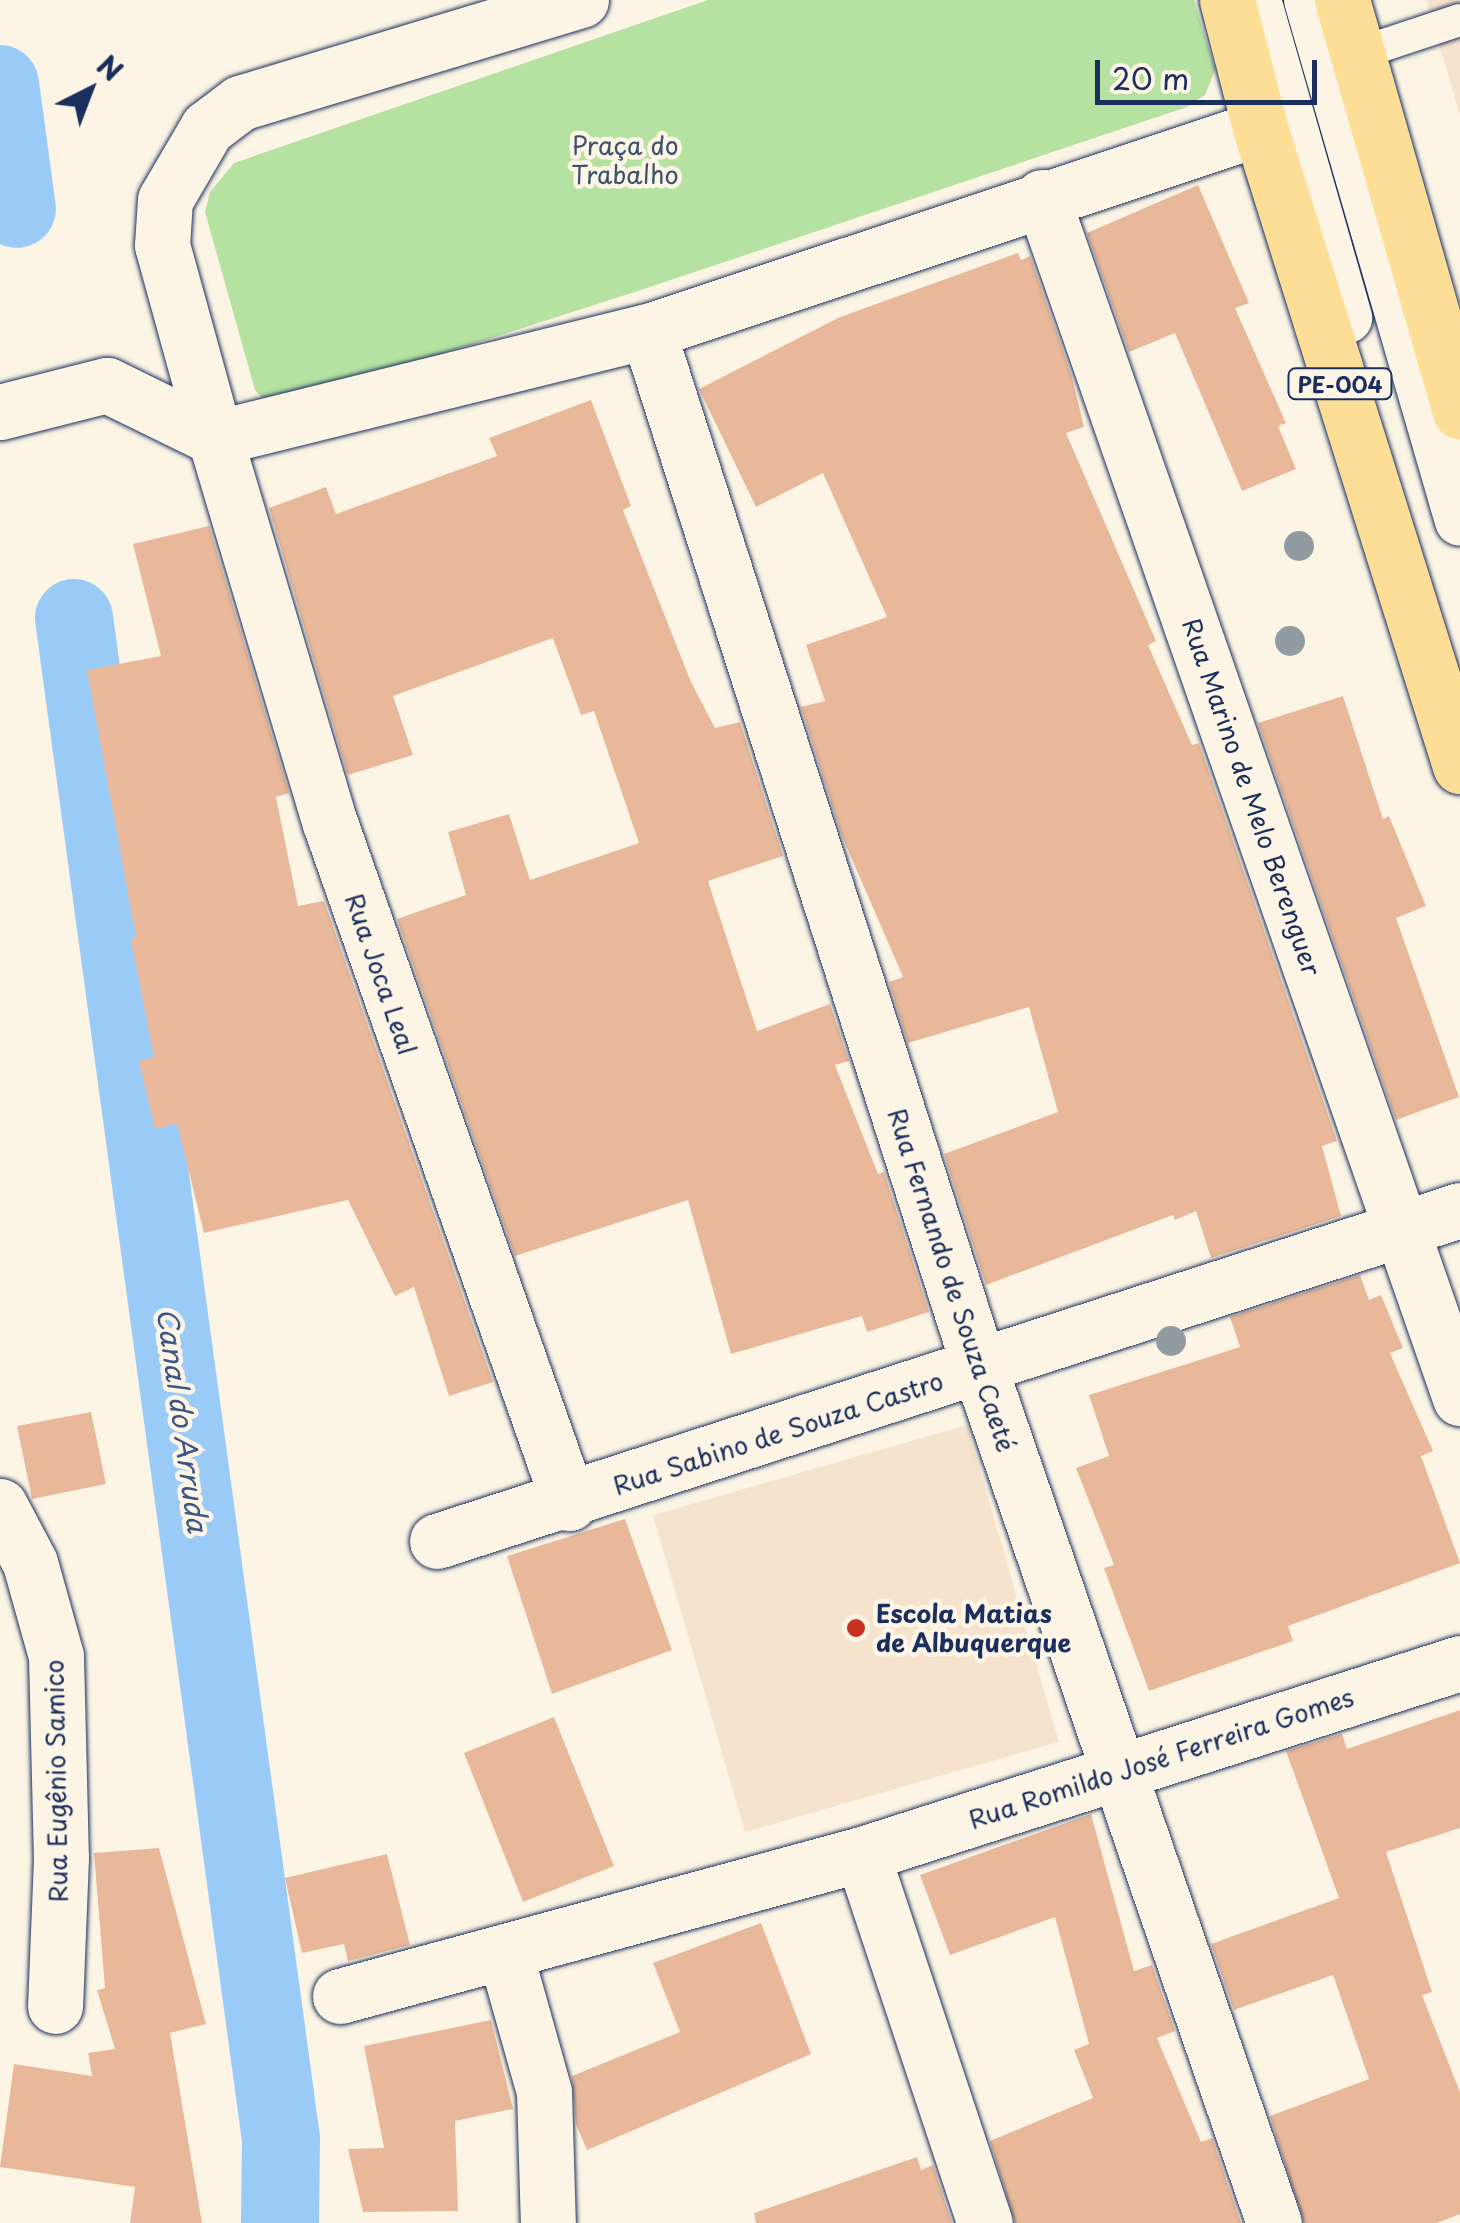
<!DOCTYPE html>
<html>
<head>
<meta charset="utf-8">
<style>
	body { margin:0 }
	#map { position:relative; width:1460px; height:2223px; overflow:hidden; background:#fcf5e5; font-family:"Playpen Sans",sans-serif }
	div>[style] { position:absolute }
	.built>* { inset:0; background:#f6e3ce }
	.green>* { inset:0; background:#b5e2a1 }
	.canal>* { height:78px; margin:-39px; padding:0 39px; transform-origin:39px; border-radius:39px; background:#9acbf7 }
	.building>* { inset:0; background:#e9b89a }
	.roads { filter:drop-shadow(0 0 2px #1b2f5e) drop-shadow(0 0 2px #1b2f5e) }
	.service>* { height:32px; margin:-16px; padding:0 16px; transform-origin:16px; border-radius:16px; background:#fcf5e5 }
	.pedestrian>* { height:50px; margin:-25px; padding:0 25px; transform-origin:25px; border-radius:25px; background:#fcf5e5 }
	.minor>* { height:55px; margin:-27.5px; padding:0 27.5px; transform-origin:27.5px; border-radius:27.5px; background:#fcf5e5 }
	.tertiary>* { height:55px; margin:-27.5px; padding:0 27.5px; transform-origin:27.5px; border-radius:27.5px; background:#fcf5e5 }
	.primary>* { height:55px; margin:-27.5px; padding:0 27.5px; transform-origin:27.5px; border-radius:27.5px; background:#fdde96 }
	.trees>* { width:30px; height:30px; margin:-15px; border-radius:50%; background:#919ca2 }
	.dots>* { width:28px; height:28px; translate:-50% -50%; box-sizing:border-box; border:5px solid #fcf5e5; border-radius:50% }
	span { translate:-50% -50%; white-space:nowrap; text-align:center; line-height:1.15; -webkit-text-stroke:9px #fcf5e5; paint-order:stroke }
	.shield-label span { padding:2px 8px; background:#fcf5e5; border:2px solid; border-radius:8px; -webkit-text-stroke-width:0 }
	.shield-label { font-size:22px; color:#1b2f5e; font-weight:700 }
	.park-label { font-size:25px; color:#3a536b }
	.street-label { font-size:25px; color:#1b2f5e }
	.poi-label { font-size:25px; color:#1b2f5e; font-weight:700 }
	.left { translate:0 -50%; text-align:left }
	.water-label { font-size:28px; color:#3b5684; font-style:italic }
	.north { position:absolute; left:40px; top:40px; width:100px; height:100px; -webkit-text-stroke:8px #fcf5e5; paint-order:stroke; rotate:42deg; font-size:28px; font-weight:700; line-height:40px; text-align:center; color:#1b2f5e }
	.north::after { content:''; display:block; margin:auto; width:35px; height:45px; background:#1b2f5e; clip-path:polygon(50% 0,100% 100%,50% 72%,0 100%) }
	.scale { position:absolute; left:1095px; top:60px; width:222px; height:45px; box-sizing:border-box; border:5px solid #1b2f5e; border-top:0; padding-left:12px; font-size:30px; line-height:35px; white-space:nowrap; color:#1b2f5e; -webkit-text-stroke:8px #fcf5e5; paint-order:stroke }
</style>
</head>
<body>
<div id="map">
	<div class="built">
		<div style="clip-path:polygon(1426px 0,1460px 0,1460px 115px)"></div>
		<div style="clip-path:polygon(967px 1425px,1059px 1742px,745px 1832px,653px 1515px)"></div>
	</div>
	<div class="green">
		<div style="clip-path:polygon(708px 0,1194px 0,1215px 70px,1205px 95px,1187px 107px,650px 287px,289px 403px,262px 398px,255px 390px,205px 212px,210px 192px,234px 163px)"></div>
	</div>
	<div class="canal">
		<div style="left:0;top:84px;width:126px;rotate:82.3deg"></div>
		<div style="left:74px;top:618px;width:1536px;rotate:82.25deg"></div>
		<div style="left:281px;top:2140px;width:83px;rotate:90.7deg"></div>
	</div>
	<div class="building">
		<div style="clip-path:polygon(1198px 185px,1249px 303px,1235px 308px,1286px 423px,1278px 426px,1296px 469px,1242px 491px,1175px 333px,1129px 352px,1087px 233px)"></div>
		<div style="clip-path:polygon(1018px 253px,1021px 260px,1030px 256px,1072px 377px,1084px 427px,1066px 433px,1156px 641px,1148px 645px,1192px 745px,1199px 743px,1337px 1141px,1322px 1146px,1341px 1216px,1211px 1258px,1196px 1211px,1175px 1220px,1173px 1215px,986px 1285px,944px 1154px,1058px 1112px,1029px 1007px,908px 1043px,889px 982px,903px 977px,842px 836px,801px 707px,825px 701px,806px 645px,887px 617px,823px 473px,756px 507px,699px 389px,840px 317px)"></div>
		<div style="clip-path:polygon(591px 400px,631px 506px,623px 510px,691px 682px,715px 728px,740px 722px,783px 856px,708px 881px,757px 1031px,830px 1004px,849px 1061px,835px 1065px,878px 1174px,884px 1172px,929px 1312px,867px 1332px,862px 1316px,731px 1354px,688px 1200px,515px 1256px,397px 919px,466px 895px,448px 832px,509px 814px,530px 880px,639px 843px,594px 711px,581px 715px,553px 638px,393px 696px,413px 755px,348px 775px,269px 508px,326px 487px,336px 514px,497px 456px,489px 438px)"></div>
		<div style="clip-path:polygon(209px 526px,289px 793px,276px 797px,298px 906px,324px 901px,493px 1382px,449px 1396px,414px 1287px,395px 1296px,348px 1200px,204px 1233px,177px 1123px,155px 1129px,139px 1061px,154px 1057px,131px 939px,136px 937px,87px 670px,161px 656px,133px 544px)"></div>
		<div style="clip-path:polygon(1343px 696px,1383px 819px,1389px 816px,1426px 906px,1396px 918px,1459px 1097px,1396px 1120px,1258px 723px)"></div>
		<div style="clip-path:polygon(1360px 1275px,1369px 1300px,1381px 1295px,1403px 1348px,1390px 1353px,1433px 1451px,1421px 1456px,1460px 1563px,1288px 1626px,1293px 1641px,1149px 1691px,1104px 1568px,1114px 1565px,1076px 1468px,1109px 1456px,1089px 1395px,1240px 1347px,1230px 1317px)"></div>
		<div style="clip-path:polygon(91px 1412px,106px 1484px,32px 1499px,17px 1426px)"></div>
		<div style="clip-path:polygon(625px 1519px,672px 1650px,552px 1694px,507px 1556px)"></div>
		<div style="clip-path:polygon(1460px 1710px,1460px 1828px,1386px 1852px,1432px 1992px,1422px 1995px,1460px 2092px,1460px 2214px,1437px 2223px,1304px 2223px,1270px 2116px,1369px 2079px,1333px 1975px,1234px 2010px,1211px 1944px,1339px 1898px,1286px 1751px,1342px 1734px,1347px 1749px)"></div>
		<div style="clip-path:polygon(554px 1717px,614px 1866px,523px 1902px,464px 1753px)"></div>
		<div style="clip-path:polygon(1091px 1814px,1134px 1971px,1152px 1965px,1175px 2031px,1157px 2038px,1201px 2142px,1212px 2138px,1241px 2223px,1015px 2223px,990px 2141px,1093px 2098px,1074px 2050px,1089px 2044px,1055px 1917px,950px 1955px,920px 1875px)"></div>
		<div style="clip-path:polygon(159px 1848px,206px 2024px,170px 2033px,202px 2223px,130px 2223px,135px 2187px,0 2167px,14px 2064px,92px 2076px,88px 2053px,115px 2049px,97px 1990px,105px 1988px,94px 1853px)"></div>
		<div style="clip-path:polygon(387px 1854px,410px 1945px,348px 1961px,344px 1944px,302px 1953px,285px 1878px)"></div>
		<div style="clip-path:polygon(761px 1923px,811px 2054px,587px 2150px,576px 2124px,572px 2076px,680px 2032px,653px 1963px)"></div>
		<div style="clip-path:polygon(491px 2020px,513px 2109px,455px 2121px,458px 2211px,363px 2212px,348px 2149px,384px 2148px,364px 2046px)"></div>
		<div style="clip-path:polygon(917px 2157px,921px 2170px,933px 2165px,952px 2223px,756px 2223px,754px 2213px)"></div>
	</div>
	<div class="roads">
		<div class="service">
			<div style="left:1357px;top:54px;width:108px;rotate:-18.3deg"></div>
		</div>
		<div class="pedestrian">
			<div style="left:1256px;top:0;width:331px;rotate:74deg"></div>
			<div style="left:1309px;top:0;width:542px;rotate:73.84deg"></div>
		</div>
		<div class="minor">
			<div style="left:1042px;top:197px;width:1272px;rotate:70.81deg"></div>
			<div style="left:648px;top:331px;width:1087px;rotate:72.27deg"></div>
			<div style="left:979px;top:1366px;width:906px;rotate:71.01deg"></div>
			<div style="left:215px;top:438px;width:402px;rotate:73.4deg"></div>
			<div style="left:330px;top:823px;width:721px;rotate:70.63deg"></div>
			<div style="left:0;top:1506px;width:64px;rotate:62.2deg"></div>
			<div style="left:30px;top:1563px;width:97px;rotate:74.4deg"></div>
			<div style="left:56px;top:1656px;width:202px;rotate:88.6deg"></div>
			<div style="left:61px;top:1858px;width:148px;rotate:92.3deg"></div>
			<div style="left:437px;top:1541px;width:1075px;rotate:-17.93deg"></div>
			<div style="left:862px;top:1854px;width:389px;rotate:71.6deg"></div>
			<div style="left:505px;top:1953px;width:144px;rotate:74.3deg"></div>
			<div style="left:544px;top:2092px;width:131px;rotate:88.3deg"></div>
			<div style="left:340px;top:1996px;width:541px;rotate:-15.22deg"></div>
			<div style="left:862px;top:1854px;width:628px;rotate:-17.71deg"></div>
		</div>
		<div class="tertiary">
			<div style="left:581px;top:0;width:356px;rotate:163.2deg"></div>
			<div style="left:240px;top:103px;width:41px;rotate:142.9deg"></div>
			<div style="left:207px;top:128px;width:83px;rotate:120.3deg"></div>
			<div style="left:165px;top:200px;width:45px;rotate:93.8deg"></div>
			<div style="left:162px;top:245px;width:200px;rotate:74.6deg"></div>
			<div style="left:215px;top:438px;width:446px;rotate:-13.9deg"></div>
			<div style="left:648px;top:331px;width:645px;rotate:-18.35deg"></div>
			<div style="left:0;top:412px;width:110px;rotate:-14.2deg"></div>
			<div style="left:107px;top:385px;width:120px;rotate:26.1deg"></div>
		</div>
		<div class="primary">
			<div style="left:1227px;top:0;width:132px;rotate:75.5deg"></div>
			<div style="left:1260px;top:128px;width:669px;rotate:72.59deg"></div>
			<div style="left:1342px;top:0;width:428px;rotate:74deg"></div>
		</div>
	</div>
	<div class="trees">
		<div style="left:1299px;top:546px"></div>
		<div style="left:1290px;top:641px"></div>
		<div style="left:1171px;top:1341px"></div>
	</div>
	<div class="dots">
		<div style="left:856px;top:1628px;background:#c8321e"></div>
	</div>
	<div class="shield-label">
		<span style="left:1340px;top:384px">PE-004</span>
	</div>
	<div class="park-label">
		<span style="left:625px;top:160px">Praça do<br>Trabalho</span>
	</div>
	<div class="street-label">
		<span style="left:1252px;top:797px;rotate:71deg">Rua Marino de Melo Berenguer</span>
		<span style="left:381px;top:974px;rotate:71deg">Rua Joca Leal</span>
		<span style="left:952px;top:1280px;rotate:72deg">Rua Fernando de Souza Caeté</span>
		<span style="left:778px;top:1433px;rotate:-18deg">Rua Sabino de Souza Castro</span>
		<span style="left:1161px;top:1758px;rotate:-18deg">Rua Romildo José Ferreira Gomes</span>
		<span style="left:56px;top:1781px;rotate:-91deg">Rua Eugênio Samico</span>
	</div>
	<div class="poi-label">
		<span class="left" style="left:876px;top:1628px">Escola Matias<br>de Albuquerque</span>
	</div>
	<div class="water-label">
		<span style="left:183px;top:1420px;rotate:82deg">Canal do Arruda</span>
	</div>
	<div class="north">N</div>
	<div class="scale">20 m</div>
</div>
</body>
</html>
